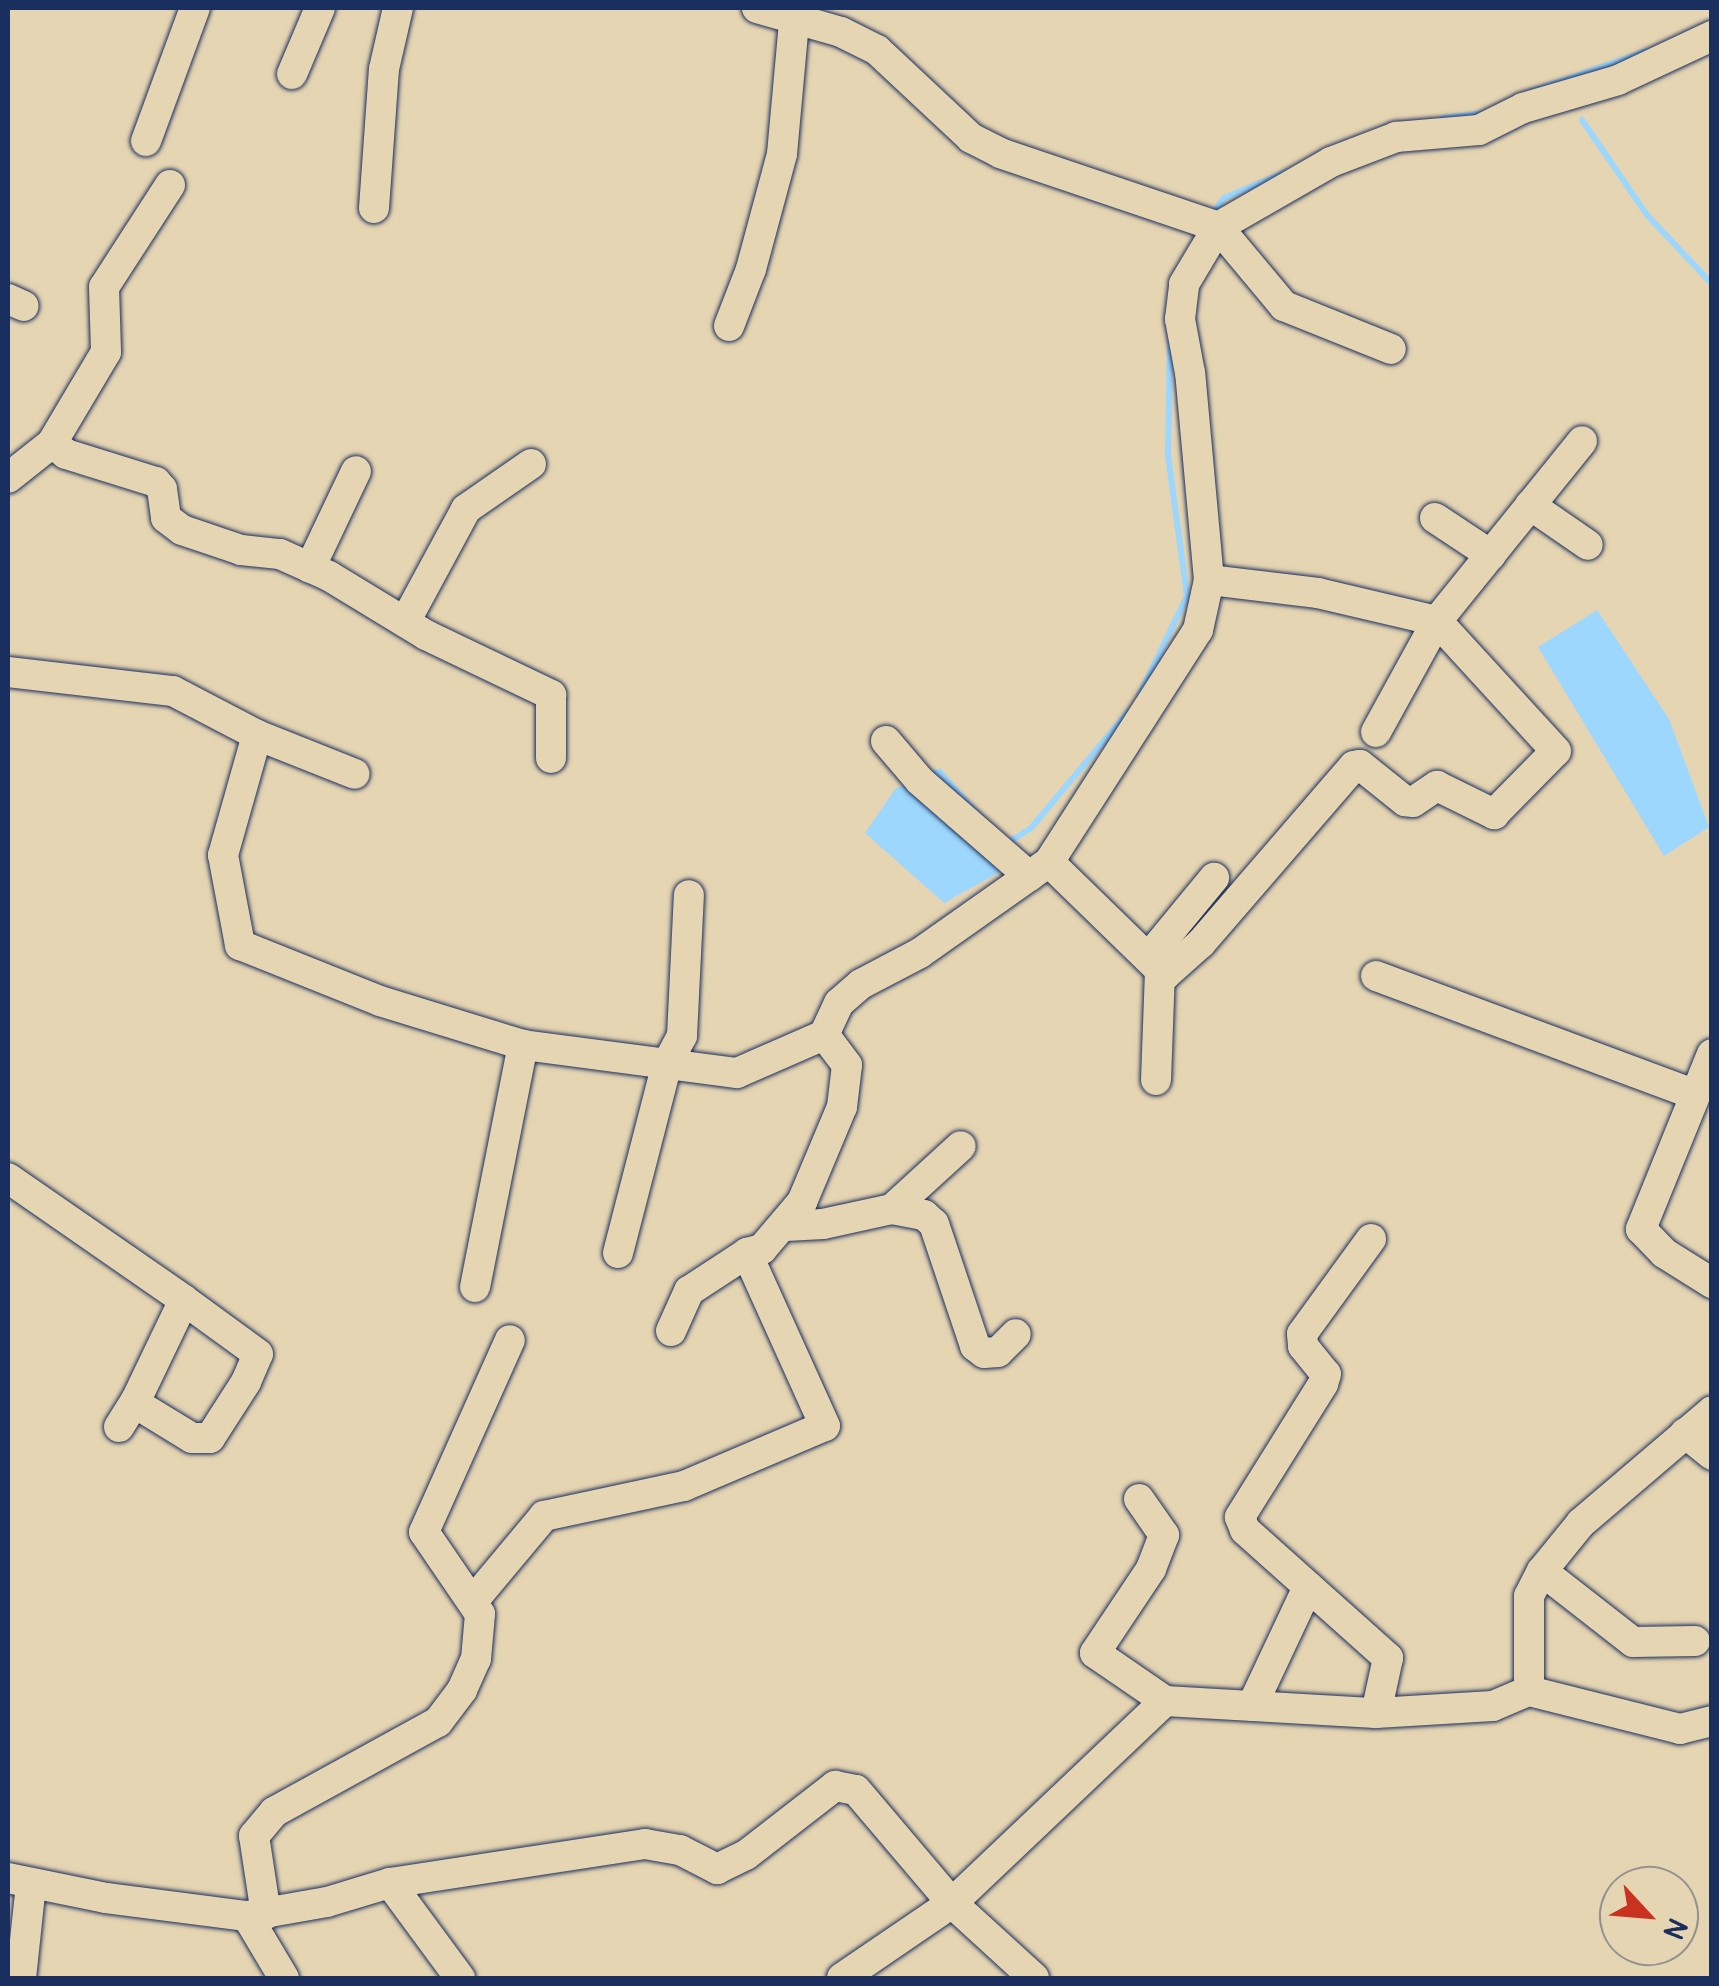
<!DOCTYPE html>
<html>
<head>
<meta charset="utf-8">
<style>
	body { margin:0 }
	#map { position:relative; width:1719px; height:1986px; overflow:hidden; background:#e6d5b2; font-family:Pangolin,sans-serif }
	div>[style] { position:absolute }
	.water>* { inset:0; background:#9dd7fd }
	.stream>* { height:6px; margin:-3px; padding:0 3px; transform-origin:3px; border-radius:3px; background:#9dd7fd }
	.roads { filter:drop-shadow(0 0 2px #1b2f5e) drop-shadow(0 0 2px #1b2f5e) }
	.minor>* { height:30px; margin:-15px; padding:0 15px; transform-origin:15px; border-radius:15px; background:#e6d5b2 }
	span { translate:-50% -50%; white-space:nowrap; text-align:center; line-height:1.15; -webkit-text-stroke:8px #e6d5b2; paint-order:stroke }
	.frame { position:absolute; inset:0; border:10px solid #1b2f5e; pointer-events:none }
	.north { position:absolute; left:1599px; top:1866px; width:100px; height:100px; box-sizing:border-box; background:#e6d5b2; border:2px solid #959390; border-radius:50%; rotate:116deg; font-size:28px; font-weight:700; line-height:40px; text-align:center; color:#1b2f5e }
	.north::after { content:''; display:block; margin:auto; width:35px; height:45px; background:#c8321e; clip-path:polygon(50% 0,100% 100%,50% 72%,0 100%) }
</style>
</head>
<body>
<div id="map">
	<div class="water">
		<div style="clip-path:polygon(1597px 610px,1669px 719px,1709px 827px,1664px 856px,1538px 647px)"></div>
		<div style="clip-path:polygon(940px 768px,1023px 859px,944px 903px,865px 833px,895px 789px)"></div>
	</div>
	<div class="stream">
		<div style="left:1527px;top:93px;width:127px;rotate:-19.3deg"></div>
		<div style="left:1443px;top:118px;width:42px;rotate:-6.8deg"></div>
		<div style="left:1582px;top:120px;width:115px;rotate:55.6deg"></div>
		<div style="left:1647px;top:215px;width:95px;rotate:46.7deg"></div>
		<div style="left:1215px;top:210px;width:15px;rotate:-53deg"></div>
		<div style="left:1224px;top:198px;width:67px;rotate:-22.8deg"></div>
		<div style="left:1140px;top:694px;width:109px;rotate:-64.4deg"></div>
		<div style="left:1187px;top:596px;width:142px;rotate:-97.7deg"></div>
		<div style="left:1168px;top:455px;width:112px;rotate:-89deg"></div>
		<div style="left:1004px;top:845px;width:32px;rotate:-32deg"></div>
		<div style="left:1031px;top:828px;width:151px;rotate:-50.1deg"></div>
	</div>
	<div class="roads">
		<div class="minor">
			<div style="left:757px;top:8px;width:87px;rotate:15.9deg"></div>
			<div style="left:841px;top:32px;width:40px;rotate:26.6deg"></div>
			<div style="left:877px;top:50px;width:129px;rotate:43.1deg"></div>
			<div style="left:971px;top:138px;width:33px;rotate:27deg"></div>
			<div style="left:1000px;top:153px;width:230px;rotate:18.7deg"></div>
			<div style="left:1218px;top:227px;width:103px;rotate:50.1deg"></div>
			<div style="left:1284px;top:306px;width:115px;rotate:21.9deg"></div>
			<div style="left:292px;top:74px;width:72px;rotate:-67deg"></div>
			<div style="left:146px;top:141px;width:142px;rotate:-69.8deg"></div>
			<div style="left:170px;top:185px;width:121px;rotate:122.9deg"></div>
			<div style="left:104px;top:287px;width:65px;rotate:88.2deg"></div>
			<div style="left:106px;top:352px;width:106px;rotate:120.7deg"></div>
			<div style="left:52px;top:443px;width:18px;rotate:38deg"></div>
			<div style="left:66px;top:454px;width:94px;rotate:17.3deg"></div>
			<div style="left:156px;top:482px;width:9px;rotate:49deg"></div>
			<div style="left:162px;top:489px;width:29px;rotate:82deg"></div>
			<div style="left:166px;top:518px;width:20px;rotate:37deg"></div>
			<div style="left:182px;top:530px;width:62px;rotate:18.7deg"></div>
			<div style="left:241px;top:550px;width:39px;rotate:6deg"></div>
			<div style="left:280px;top:554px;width:54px;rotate:24.2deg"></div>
			<div style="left:329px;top:576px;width:114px;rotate:31.3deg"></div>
			<div style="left:426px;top:635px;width:139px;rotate:25.6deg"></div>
			<div style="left:551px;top:695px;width:63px;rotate:90deg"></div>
			<div style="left:374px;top:208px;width:139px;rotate:-85.9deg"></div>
			<div style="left:384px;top:69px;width:63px;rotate:-77.1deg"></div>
			<div style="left:8px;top:299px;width:17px;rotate:24deg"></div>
			<div style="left:729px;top:326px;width:61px;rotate:-68.9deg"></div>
			<div style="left:751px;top:269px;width:119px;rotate:-74.9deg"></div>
			<div style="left:782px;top:154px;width:134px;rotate:-84.8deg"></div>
			<div style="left:8px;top:478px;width:56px;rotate:-38.5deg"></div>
			<div style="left:1530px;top:505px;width:70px;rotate:34.6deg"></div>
			<div style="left:1435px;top:518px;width:67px;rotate:33.5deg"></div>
			<div style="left:310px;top:568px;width:107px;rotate:-64.6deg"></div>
			<div style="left:405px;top:622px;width:128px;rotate:-61.6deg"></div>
			<div style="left:466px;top:509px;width:79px;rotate:-34.7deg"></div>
			<div style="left:8px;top:672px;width:166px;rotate:6.6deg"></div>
			<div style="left:173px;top:691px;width:95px;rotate:27.6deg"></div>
			<div style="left:257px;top:735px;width:125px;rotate:105.8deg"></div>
			<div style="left:223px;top:855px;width:92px;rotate:79.3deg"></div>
			<div style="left:240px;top:945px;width:151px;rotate:21.8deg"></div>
			<div style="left:380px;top:1001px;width:150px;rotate:17.1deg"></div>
			<div style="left:523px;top:1045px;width:216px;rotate:7.5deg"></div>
			<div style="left:737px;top:1073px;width:95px;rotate:-23.6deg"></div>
			<div style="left:824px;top:1035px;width:35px;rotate:-65deg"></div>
			<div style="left:839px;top:1003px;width:29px;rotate:-41deg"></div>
			<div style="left:861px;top:984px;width:67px;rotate:-27.7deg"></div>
			<div style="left:920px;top:953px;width:158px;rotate:-35.2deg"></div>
			<div style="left:1049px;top:862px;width:276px;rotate:-57.3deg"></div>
			<div style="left:1198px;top:630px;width:51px;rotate:-77.6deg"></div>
			<div style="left:1209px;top:580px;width:208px;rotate:-95.2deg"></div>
			<div style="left:1190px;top:373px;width:55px;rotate:-100.5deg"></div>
			<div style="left:1180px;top:319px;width:35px;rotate:-83deg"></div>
			<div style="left:1184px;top:284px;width:66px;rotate:-59.2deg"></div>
			<div style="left:1218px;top:227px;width:130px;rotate:-29.9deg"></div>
			<div style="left:1331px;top:162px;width:70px;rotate:-21deg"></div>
			<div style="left:1396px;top:137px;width:83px;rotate:-4.8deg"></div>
			<div style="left:1479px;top:130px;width:49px;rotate:-26.6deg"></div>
			<div style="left:1523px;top:108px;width:99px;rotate:-16.4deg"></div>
			<div style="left:1618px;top:80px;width:104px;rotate:-25.1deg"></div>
			<div style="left:1376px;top:732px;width:127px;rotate:-61.2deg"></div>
			<div style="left:1437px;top:621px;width:231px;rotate:-51.1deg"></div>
			<div style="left:257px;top:735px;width:105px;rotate:21.7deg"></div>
			<div style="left:886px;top:741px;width:52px;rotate:49.6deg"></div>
			<div style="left:920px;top:781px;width:145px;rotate:41.1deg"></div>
			<div style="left:1049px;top:862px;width:162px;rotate:44.2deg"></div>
			<div style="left:1165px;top:975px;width:48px;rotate:-41.6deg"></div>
			<div style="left:1201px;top:943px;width:234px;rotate:-49.2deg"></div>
			<div style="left:1354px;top:766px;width:6px;rotate:-9deg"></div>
			<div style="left:1360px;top:765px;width:58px;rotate:38.7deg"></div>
			<div style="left:1405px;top:801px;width:8px;rotate:7deg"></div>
			<div style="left:1413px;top:802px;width:29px;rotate:-34deg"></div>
			<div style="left:1437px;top:786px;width:64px;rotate:26.2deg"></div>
			<div style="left:1494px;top:814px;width:88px;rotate:-45.5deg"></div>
			<div style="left:1556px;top:751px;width:176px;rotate:-132.5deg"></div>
			<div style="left:1437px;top:621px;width:122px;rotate:-166.8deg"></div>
			<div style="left:1318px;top:593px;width:110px;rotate:-173.2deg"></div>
			<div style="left:1148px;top:958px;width:104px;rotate:-50.5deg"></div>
			<div style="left:1376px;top:976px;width:339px;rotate:20.4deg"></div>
			<div style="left:1712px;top:1054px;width:189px;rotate:112.1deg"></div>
			<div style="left:1641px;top:1229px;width:33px;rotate:46deg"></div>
			<div style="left:1664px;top:1253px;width:57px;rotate:32deg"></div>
			<div style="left:1156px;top:1080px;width:110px;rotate:-87.9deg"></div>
			<div style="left:8px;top:1178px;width:214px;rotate:34.7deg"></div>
			<div style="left:184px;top:1300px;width:111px;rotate:115.6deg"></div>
			<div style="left:136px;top:1400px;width:5px;rotate:68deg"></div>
			<div style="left:138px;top:1405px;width:63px;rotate:31.4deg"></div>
			<div style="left:192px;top:1438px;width:18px"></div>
			<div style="left:210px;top:1438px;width:67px;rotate:-57.3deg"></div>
			<div style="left:246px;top:1382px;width:30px;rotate:-67deg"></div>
			<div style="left:258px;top:1354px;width:92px;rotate:-143.9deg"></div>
			<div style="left:892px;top:1209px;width:93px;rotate:-42.4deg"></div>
			<div style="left:786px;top:1226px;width:37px;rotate:-3deg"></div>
			<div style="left:823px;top:1224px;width:71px;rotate:-12.3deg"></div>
			<div style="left:892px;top:1209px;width:33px;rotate:11deg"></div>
			<div style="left:924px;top:1215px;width:13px;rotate:42deg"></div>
			<div style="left:934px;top:1224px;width:129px;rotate:71.4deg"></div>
			<div style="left:975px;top:1346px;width:11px;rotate:38deg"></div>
			<div style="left:984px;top:1353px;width:14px;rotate:-4deg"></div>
			<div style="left:998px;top:1352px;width:25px;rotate:-45deg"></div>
			<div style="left:1371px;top:1239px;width:117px;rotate:126deg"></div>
			<div style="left:1302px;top:1334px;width:12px;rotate:85deg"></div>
			<div style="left:1303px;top:1346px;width:36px;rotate:51deg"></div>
			<div style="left:1326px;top:1374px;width:10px;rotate:107deg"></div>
			<div style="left:1323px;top:1384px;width:157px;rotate:122deg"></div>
			<div style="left:1240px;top:1517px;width:14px;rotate:69deg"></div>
			<div style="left:1245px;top:1530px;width:192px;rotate:41.8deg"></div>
			<div style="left:1388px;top:1658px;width:56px;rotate:102.3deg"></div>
			<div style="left:618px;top:1253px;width:195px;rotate:-75.5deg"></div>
			<div style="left:667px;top:1064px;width:32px;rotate:-62deg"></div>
			<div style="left:682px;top:1036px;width:141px;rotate:-87.2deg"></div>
			<div style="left:475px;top:1287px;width:247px;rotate:-78.8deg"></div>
			<div style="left:671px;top:1331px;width:44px;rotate:-65.8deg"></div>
			<div style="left:689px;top:1291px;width:69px;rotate:-33.2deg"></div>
			<div style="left:747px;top:1253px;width:16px;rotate:-15deg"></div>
			<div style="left:762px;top:1249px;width:62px;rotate:-49.6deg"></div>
			<div style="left:802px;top:1202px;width:103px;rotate:-67.2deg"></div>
			<div style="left:842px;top:1107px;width:42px;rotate:-83.2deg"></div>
			<div style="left:847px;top:1065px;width:38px;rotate:-127deg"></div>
			<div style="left:119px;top:1427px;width:32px;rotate:-58deg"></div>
			<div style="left:1685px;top:1433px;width:35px;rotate:39deg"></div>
			<div style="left:1139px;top:1499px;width:44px;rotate:55.2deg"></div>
			<div style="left:1164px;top:1535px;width:36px;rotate:111deg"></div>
			<div style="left:1151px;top:1569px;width:101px;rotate:123.7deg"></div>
			<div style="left:1095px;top:1653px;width:85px;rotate:34.4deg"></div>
			<div style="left:1542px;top:1571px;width:115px;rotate:38deg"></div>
			<div style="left:1633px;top:1642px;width:62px;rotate:-0.9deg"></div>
			<div style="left:473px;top:1601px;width:111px;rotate:-50.1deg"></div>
			<div style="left:544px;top:1516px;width:143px;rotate:-12.1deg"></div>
			<div style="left:684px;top:1486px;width:153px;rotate:-23.1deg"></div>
			<div style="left:825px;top:1426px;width:190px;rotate:-114.3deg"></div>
			<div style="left:1529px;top:1691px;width:95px;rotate:-90deg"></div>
			<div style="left:1529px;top:1596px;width:28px;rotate:-63deg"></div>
			<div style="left:1542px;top:1571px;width:62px;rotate:-50.9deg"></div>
			<div style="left:1581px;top:1523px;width:172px;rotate:-40.5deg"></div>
			<div style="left:1252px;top:1706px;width:132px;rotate:-64.8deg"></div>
			<div style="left:8px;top:1878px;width:100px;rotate:11.5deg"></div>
			<div style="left:106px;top:1898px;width:142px;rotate:7.3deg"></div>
			<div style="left:247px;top:1916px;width:81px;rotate:-9.9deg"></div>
			<div style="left:327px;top:1902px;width:66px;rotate:-16.8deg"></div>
			<div style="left:390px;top:1883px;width:258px;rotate:-8.7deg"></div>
			<div style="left:645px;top:1844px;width:36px;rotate:10deg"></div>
			<div style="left:680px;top:1850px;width:42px;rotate:27.2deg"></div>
			<div style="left:717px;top:1869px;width:32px;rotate:-26deg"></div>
			<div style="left:746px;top:1855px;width:113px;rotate:-37.8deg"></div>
			<div style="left:835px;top:1786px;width:21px;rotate:11deg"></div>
			<div style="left:856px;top:1790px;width:148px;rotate:49.7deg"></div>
			<div style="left:952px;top:1903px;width:294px;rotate:-43.5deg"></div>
			<div style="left:1165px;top:1701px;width:211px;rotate:3.3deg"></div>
			<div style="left:1376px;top:1713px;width:117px;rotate:-3.4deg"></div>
			<div style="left:1493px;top:1706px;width:39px;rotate:-23deg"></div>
			<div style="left:1529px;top:1691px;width:156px;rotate:14.1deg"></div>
			<div style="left:1680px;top:1729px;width:33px;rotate:-14deg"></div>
			<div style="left:390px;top:1883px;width:118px;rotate:53.6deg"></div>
			<div style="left:266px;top:1914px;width:79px;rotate:-98.7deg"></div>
			<div style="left:254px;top:1836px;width:31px;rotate:-50deg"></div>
			<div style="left:274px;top:1812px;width:187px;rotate:-28.8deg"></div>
			<div style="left:438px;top:1722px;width:40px;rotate:-53deg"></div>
			<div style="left:462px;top:1690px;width:34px;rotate:-66deg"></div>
			<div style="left:476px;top:1659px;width:45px;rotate:-84.9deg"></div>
			<div style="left:480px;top:1614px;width:99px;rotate:-124.3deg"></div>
			<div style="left:424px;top:1532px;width:210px;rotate:-65.9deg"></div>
			<div style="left:247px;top:1916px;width:72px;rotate:59.2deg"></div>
			<div style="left:21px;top:1978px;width:95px;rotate:-83.9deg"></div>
			<div style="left:842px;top:1978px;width:133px;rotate:-34.3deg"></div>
			<div style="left:952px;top:1903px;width:111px;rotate:42.4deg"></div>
		</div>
	</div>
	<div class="frame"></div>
	<div class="north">N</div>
</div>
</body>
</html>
